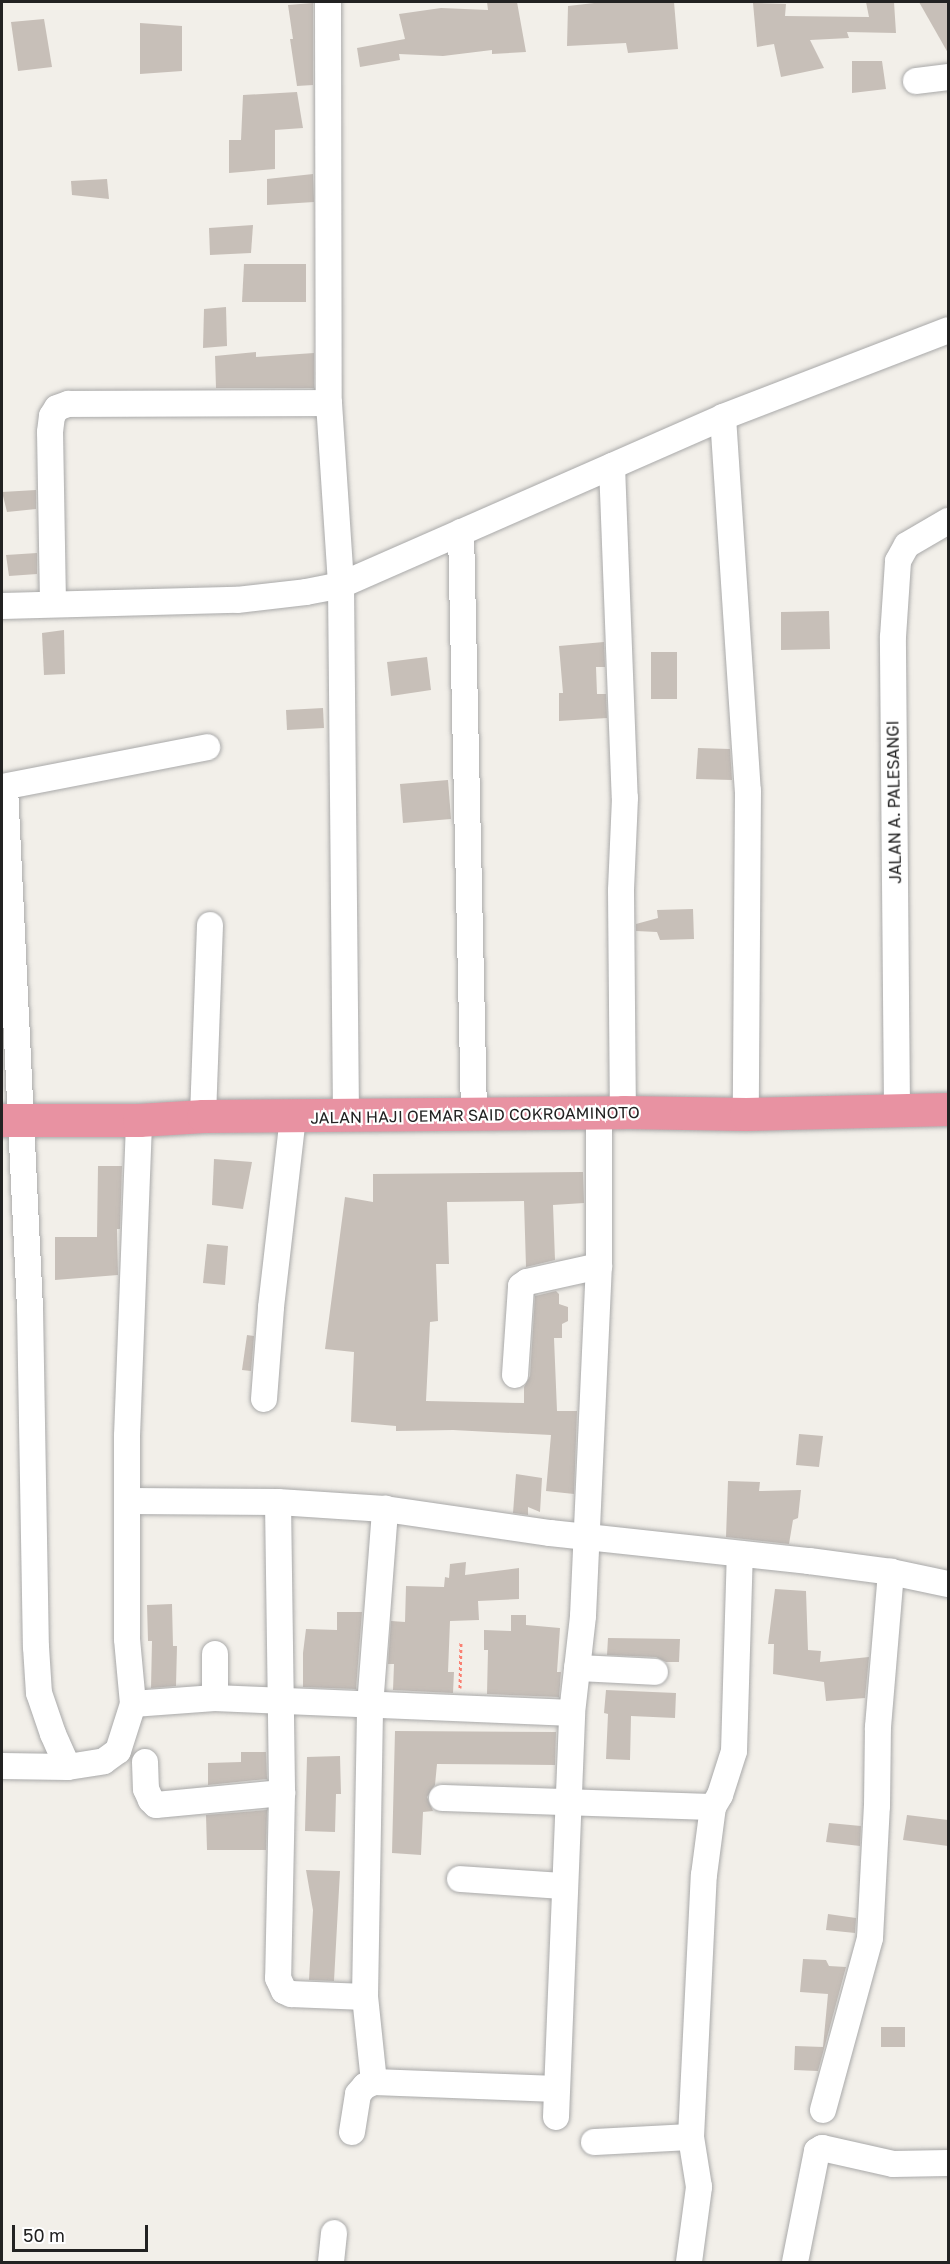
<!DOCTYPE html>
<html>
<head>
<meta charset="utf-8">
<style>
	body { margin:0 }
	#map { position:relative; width:950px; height:2264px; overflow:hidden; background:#f2efe9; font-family:"Golos Text",sans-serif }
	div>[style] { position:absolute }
	.building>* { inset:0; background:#c7bfb8 }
	.path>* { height:3px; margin-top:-1.5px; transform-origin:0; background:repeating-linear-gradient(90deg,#fa8072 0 3px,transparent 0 6px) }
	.roads { filter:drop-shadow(0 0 2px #a9a9a9) drop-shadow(0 0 2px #a9a9a9) }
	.minor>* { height:26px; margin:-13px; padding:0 13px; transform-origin:13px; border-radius:13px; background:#fff }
	.highway>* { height:33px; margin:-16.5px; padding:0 16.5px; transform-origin:16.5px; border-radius:16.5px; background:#e892a2 }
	span { translate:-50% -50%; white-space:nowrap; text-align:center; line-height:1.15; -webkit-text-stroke:4.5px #fff; paint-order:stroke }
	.street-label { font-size:16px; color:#222 }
	.frame { position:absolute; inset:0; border:3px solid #222; pointer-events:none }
	.scale { position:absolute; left:12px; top:2225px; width:136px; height:27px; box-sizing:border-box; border:3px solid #222; border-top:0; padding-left:8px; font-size:18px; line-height:21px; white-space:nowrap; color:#222; -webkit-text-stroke:4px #fff; paint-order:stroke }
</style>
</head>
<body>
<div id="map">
	<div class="building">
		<div style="clip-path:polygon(487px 2px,517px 2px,526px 52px,492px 54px,492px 50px,443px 56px,399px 54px,400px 60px,360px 67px,357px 48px,405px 39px,399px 14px,441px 8px,488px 10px)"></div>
		<div style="clip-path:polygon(603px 2px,674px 2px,678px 49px,628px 53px,626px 43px,567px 46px,568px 6px)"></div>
		<div style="clip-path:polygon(866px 2px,894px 2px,896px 33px,847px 32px,849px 38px,810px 40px,824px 68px,781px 77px,774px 44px,757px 47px,753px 3px,786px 4px,785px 16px,869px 17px)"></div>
		<div style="clip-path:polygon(919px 2px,948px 2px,948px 53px)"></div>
		<div style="clip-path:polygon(313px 3px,313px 85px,297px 86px,290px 39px,293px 39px,288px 5px)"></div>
		<div style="clip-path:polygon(44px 19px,52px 67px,18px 71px,11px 22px)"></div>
		<div style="clip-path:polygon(140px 23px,182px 26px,182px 71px,140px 74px)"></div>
		<div style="clip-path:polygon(852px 61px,882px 61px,886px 89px,852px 93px)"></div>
		<div style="clip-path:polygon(297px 92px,303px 128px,275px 130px,275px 169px,229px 173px,229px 140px,241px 140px,243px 95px)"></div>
		<div style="clip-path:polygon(313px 174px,314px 202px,267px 205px,267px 179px)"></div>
		<div style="clip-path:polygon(107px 179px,109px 199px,72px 195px,71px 181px)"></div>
		<div style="clip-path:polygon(253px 225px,251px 253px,210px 255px,209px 228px)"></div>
		<div style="clip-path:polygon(244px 264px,306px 264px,306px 302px,242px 302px)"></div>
		<div style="clip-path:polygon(226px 307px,227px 346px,203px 348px,204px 309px)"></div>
		<div style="clip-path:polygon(256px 352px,256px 357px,314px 353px,314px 388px,216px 388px,215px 356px)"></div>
		<div style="clip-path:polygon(36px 490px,36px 509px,7px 512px,2px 492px)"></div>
		<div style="clip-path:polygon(37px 553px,37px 574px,9px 576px,6px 555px)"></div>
		<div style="clip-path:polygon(829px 611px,830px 649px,781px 650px,781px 612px)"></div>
		<div style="clip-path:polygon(64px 630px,65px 674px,44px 675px,42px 633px)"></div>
		<div style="clip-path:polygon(604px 642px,605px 667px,596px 667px,597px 694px,606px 694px,607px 718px,559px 721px,559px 693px,563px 693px,559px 646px)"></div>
		<div style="clip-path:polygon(651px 652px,677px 652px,677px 699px,651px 699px)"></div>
		<div style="clip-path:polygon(427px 657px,431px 690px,391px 696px,387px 662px)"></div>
		<div style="clip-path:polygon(323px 708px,324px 728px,287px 730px,286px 710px)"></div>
		<div style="clip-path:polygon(698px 748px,730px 749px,732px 780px,696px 779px)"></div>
		<div style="clip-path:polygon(448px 780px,451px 819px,403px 823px,400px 784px)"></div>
		<div style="clip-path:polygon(693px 909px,694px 939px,660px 940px,657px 932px,636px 931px,636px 924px,658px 918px,657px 910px)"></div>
		<div style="clip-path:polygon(214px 1159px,252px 1162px,243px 1209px,212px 1205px)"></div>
		<div style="clip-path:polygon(98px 1166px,122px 1166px,120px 1229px,117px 1229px,118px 1275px,55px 1280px,55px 1237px,97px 1237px)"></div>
		<div style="clip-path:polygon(583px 1172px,584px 1203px,553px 1205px,555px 1260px,526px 1267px,524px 1201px,447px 1202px,449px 1264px,436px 1264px,438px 1321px,430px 1322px,426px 1401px,524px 1403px,524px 1387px,530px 1376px,535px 1296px,556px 1291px,559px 1294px,559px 1304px,568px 1307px,568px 1321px,562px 1324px,562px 1338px,554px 1338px,557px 1411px,577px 1411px,574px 1494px,546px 1491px,551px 1435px,453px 1430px,396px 1431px,396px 1426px,351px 1422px,354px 1352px,325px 1349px,345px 1197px,373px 1202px,373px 1174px)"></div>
		<div style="clip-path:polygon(207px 1244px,228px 1246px,225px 1285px,203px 1283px)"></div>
		<div style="clip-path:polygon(247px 1335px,254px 1336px,251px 1371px,242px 1370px)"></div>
		<div style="clip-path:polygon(799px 1434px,823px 1436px,819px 1467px,796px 1465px)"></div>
		<div style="clip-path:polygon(516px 1474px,542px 1478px,540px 1512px,528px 1507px,528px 1515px,513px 1513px)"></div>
		<div style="clip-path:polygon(728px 1481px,760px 1482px,759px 1491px,801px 1490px,798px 1518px,793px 1520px,789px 1544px,726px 1537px)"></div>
		<div style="clip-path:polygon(466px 1562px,465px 1575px,519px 1568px,519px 1599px,478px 1601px,479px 1620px,450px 1621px,448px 1672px,454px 1672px,453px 1693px,393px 1690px,394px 1664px,388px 1664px,391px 1621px,405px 1622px,406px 1586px,444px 1587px,445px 1577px,449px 1578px,450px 1564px)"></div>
		<div style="clip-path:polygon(775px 1589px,806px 1591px,808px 1650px,821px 1651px,820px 1662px,869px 1657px,865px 1698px,826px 1701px,824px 1682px,773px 1674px,774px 1644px,768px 1644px)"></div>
		<div style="clip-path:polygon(172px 1604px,173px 1646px,177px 1646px,176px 1686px,151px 1688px,152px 1641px,148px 1641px,147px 1605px)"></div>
		<div style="clip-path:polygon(337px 1612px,362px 1612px,356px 1689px,303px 1687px,303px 1653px,306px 1629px,337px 1630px)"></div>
		<div style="clip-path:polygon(511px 1615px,526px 1615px,526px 1625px,560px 1628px,557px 1672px,561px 1672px,559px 1697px,487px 1694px,488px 1650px,484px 1650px,484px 1630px,511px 1631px)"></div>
		<div style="clip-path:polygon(608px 1638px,680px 1639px,679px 1662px,666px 1662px,656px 1657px,607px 1655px)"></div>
		<div style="clip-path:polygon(606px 1690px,676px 1693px,675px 1718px,631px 1716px,630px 1760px,606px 1759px,608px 1714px,604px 1713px)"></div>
		<div style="clip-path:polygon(395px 1731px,556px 1732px,555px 1765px,437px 1764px,435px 1785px,427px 1797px,433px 1811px,423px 1812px,421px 1855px,392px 1853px)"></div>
		<div style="clip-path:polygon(241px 1752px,266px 1752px,267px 1779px,208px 1785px,208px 1763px,241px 1762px)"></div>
		<div style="clip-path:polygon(340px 1756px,341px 1794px,336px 1794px,335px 1832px,305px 1831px,307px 1757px)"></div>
		<div style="clip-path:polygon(267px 1810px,266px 1850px,207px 1850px,206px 1815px)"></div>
		<div style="clip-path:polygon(907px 1815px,948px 1820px,948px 1846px,903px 1840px)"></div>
		<div style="clip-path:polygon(829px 1823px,861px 1826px,860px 1846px,826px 1842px)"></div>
		<div style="clip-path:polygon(306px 1870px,340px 1871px,334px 1981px,309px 1980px,313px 1910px)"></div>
		<div style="clip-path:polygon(828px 1914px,856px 1918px,855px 1933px,826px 1930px)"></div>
		<div style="clip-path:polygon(803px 1959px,826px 1960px,829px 1966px,846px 1967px,818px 2071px,794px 2070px,795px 2046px,823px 2047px,828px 1994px,800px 1992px)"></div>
		<div style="clip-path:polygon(881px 2027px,905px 2027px,905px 2047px,881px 2047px)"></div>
	</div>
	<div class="path">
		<div style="left:460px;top:1688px;width:46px;rotate:-88.8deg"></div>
	</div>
	<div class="roads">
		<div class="minor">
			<div style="left:328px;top:2px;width:401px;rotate:89.9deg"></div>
			<div style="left:329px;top:403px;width:182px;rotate:86.2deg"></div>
			<div style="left:341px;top:585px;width:531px;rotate:89.46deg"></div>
			<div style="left:916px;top:81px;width:32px;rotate:-7deg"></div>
			<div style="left:723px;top:417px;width:375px;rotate:86.2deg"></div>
			<div style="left:748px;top:791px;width:323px;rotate:90.4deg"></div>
			<div style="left:612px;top:466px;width:332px;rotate:87.8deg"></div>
			<div style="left:625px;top:798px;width:93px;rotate:92.5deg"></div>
			<div style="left:621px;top:891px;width:221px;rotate:89.5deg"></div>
			<div style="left:461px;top:532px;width:583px;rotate:88.72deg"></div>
			<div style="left:53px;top:603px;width:171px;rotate:-91deg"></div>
			<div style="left:50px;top:432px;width:16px;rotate:-83deg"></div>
			<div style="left:52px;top:416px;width:9px;rotate:-58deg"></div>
			<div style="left:57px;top:408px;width:12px;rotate:-20deg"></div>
			<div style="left:68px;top:404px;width:261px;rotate:-0.2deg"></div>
			<div style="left:2px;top:606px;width:235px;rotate:-1.5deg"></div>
			<div style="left:237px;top:600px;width:69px;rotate:-6.6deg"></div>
			<div style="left:306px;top:592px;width:36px;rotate:-11deg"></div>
			<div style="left:341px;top:585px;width:417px;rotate:-23.7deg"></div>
			<div style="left:723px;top:417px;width:241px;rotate:-21.1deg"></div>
			<div style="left:2px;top:787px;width:209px;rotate:-11deg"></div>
			<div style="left:5px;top:788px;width:521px;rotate:87.25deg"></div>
			<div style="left:30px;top:1308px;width:339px;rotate:89deg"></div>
			<div style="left:36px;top:1647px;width:46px;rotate:86.3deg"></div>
			<div style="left:39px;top:1693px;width:43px;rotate:71.1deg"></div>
			<div style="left:53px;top:1734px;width:36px;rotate:66deg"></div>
			<div style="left:897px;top:1109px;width:472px;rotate:-90.5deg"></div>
			<div style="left:893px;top:637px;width:76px;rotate:-86.2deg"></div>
			<div style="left:898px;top:561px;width:18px;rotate:-61deg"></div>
			<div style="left:907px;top:545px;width:48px;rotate:-30.3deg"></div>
			<div style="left:203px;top:1116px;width:191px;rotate:-87.9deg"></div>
			<div style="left:515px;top:1375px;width:89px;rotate:-86.1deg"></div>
			<div style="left:521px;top:1286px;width:7px;rotate:-34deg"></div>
			<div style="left:527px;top:1282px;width:74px;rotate:-12.5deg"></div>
			<div style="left:264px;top:1399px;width:92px;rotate:-85.6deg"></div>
			<div style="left:271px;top:1307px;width:191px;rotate:-83.4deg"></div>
			<div style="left:129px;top:1501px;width:149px;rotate:0.4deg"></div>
			<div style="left:278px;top:1502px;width:107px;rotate:3.7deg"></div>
			<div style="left:385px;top:1509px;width:167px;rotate:8.3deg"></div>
			<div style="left:550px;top:1533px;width:261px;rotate:6.2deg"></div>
			<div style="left:809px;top:1561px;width:83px;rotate:7.6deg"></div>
			<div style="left:891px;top:1572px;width:58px;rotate:11.9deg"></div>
			<div style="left:278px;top:1502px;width:291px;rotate:89.2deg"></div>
			<div style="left:282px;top:1793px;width:185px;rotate:91.2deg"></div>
			<div style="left:278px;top:1978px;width:14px;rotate:65deg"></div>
			<div style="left:284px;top:1991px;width:8px;rotate:23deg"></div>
			<div style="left:291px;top:1994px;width:74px;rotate:2.3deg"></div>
			<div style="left:577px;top:1668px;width:78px;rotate:2.9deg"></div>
			<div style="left:215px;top:1698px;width:44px;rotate:-90deg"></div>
			<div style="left:133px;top:1704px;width:82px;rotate:-4.2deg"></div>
			<div style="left:215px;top:1698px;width:357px;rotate:2.4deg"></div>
			<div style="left:145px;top:1762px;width:27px;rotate:88deg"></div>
			<div style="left:146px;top:1789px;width:12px;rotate:66deg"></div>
			<div style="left:151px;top:1800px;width:7px;rotate:45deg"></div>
			<div style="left:156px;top:1805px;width:127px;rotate:-5.4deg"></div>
			<div style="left:2px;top:1766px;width:66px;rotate:0.9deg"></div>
			<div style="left:68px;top:1767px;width:36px;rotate:-9deg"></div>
			<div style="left:104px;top:1761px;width:17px;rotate:-36deg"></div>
			<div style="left:118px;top:1751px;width:49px;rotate:-72.3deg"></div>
			<div style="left:133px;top:1704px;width:65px;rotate:-95.3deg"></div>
			<div style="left:127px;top:1639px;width:203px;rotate:-90deg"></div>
			<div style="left:127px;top:1436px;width:316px;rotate:-87.8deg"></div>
			<div style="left:442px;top:1798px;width:271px;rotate:1.9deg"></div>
			<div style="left:460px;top:1879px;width:104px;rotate:3.9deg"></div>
			<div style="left:374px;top:2082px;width:183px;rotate:2.2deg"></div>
			<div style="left:823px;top:2110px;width:178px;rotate:-74.7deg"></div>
			<div style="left:870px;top:1938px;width:132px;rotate:-87deg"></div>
			<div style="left:877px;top:1806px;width:79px;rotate:-89.3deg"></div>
			<div style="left:878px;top:1727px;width:156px;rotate:-85.2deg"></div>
			<div style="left:556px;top:2117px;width:404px;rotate:-87.7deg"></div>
			<div style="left:572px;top:1713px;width:98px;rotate:-83.5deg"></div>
			<div style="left:583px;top:1616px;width:350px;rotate:-87.4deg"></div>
			<div style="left:599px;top:1266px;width:153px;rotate:-90deg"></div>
			<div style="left:352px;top:2132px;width:38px;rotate:-81deg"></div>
			<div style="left:358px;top:2094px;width:11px;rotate:-49deg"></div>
			<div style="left:365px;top:2086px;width:10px;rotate:-24deg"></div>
			<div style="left:374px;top:2082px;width:85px;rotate:-96deg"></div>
			<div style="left:365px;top:1997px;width:291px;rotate:-89deg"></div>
			<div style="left:370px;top:1706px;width:198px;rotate:-85.6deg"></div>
			<div style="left:594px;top:2142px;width:97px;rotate:-3deg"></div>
			<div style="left:331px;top:2262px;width:29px;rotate:-84deg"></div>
			<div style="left:689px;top:2262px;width:76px;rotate:-82.4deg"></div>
			<div style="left:699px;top:2187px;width:51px;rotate:-99.1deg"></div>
			<div style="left:691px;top:2137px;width:262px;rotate:-87.2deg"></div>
			<div style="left:704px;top:1875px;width:69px;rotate:-82.5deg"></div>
			<div style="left:713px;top:1807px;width:14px;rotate:-60deg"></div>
			<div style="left:720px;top:1795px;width:46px;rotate:-72.3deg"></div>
			<div style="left:734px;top:1751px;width:197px;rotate:-88.3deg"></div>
			<div style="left:795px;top:2262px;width:113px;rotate:-78.8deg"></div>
			<div style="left:817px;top:2151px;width:6px;rotate:-31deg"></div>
			<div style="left:822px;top:2148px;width:73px;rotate:12.7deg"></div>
			<div style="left:893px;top:2164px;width:55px;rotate:-1deg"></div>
		</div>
		<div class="highway">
			<div style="left:2px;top:1120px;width:137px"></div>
			<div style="left:139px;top:1120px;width:64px;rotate:-3.6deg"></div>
			<div style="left:203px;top:1116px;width:420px;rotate:-0.5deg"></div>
			<div style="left:623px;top:1112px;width:123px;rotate:0.9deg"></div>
			<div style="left:746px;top:1114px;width:202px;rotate:-1.4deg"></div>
		</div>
	</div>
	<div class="street-label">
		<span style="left:894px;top:802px;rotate:-91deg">JALAN A. PALESANGI</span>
		<span style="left:475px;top:1115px;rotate:-1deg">JALAN HAJI OEMAR SAID COKROAMINOTO</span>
	</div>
	<div class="frame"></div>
	<div class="scale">50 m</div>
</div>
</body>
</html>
